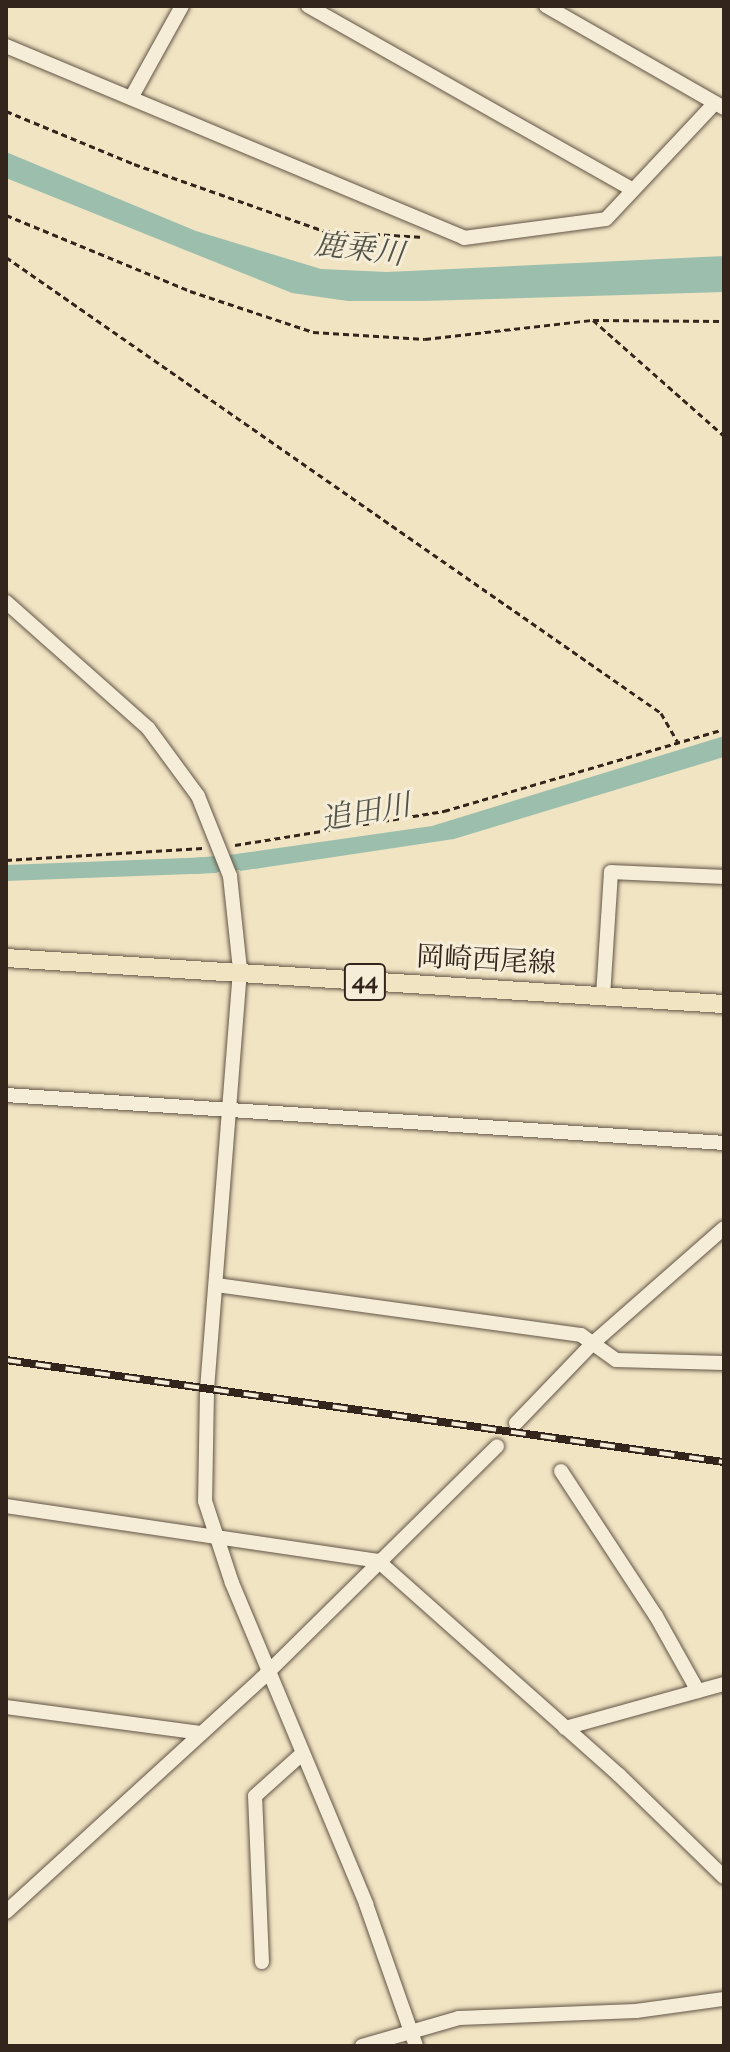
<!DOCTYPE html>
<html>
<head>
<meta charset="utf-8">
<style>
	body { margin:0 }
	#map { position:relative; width:730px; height:2052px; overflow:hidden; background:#f1e4c3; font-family:"Sorts Mill Goudy","Noto Serif JP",serif }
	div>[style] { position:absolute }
	.water>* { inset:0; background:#9cbfad }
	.canal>* { height:16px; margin:-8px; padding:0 8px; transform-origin:8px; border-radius:8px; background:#9cbfad }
	.path>* { height:3px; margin-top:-1.5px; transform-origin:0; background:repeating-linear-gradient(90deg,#33251c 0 6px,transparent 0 10px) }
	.roads { filter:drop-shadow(0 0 2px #625546) drop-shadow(0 0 2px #625546) }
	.minor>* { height:14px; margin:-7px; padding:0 7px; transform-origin:7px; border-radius:7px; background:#f6edd8 }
	.major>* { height:18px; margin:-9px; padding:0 9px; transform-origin:9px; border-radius:9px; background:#f1e4c3 }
	.rail>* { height:8px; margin-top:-4px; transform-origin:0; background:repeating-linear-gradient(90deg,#f6edd8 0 15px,#33251c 0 30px); box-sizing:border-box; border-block:2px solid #33251c }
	span { translate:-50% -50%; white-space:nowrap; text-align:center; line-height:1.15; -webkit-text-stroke:6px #f6edd8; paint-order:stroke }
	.shield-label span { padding:2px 6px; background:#f6edd8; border:2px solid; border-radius:6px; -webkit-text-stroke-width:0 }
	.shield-label { font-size:26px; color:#33251c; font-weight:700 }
	.street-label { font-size:28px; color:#33251c }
	.water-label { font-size:30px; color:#525348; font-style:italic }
	.frame { position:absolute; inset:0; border:8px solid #33251c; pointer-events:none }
</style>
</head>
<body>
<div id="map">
	<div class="water">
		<div style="clip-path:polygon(6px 152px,196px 231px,321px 269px,387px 272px,724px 256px,724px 292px,422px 301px,348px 301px,292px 293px,6px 178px)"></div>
		<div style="clip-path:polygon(724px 736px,724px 757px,454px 839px,240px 871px,236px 854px,432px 826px)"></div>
		<div style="clip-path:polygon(212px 857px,217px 873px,6px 881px,6px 865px)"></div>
	</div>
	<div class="canal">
		<div style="left:195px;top:866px;width:65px;rotate:-5.3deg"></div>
	</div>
	<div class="path">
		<div style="left:6px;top:111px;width:139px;rotate:22.5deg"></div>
		<div style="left:134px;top:164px;width:201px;rotate:19.4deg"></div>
		<div style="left:324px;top:231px;width:100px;rotate:3.4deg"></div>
		<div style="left:6px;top:215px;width:199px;rotate:22.4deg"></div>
		<div style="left:190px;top:291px;width:130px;rotate:18.4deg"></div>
		<div style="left:313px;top:332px;width:112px;rotate:3.6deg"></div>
		<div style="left:425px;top:339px;width:169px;rotate:-6.5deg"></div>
		<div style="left:593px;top:320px;width:175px;rotate:41.5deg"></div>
		<div style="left:6px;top:257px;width:798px;rotate:34.84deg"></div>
		<div style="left:661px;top:713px;width:34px;rotate:60deg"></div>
		<div style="left:593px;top:320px;width:131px;rotate:0.4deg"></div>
		<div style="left:235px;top:845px;width:212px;rotate:-9.2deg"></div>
		<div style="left:444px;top:811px;width:292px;rotate:-16.3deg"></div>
		<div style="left:6px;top:860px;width:197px;rotate:-3.5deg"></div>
	</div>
	<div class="roads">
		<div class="minor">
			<div style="left:308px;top:6px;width:372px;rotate:29.5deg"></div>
			<div style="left:546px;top:6px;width:205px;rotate:29.8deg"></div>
			<div style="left:6px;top:46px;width:497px;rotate:22.7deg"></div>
			<div style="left:464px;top:238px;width:143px;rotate:-7.6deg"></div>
			<div style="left:606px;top:219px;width:159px;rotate:-46.8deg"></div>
			<div style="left:131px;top:98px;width:105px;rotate:-61deg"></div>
			<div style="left:6px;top:602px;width:190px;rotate:41.6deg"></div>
			<div style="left:148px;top:728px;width:84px;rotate:53.7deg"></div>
			<div style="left:198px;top:796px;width:86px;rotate:68.2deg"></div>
			<div style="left:230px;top:876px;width:95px;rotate:83.9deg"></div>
			<div style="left:240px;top:970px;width:421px;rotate:94.5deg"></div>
			<div style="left:207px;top:1390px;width:111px;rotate:91deg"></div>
			<div style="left:205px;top:1501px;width:86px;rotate:71.8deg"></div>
			<div style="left:232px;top:1583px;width:348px;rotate:67.3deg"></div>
			<div style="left:366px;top:1904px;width:151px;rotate:70.6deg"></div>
			<div style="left:603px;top:996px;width:124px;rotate:-86.3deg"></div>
			<div style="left:611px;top:872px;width:113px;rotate:2.5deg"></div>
			<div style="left:6px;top:1095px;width:720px;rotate:3.82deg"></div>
			<div style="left:216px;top:1285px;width:368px;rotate:7.8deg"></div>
			<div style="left:581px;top:1335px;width:43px;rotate:35.5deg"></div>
			<div style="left:616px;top:1360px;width:108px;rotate:1.6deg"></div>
			<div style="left:516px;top:1423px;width:111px;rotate:-46.1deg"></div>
			<div style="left:593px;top:1343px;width:174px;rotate:-41.3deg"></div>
			<div style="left:561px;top:1471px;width:173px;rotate:56.8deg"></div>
			<div style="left:656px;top:1616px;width:86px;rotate:60.8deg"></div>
			<div style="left:6px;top:1506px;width:376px;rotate:8.4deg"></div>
			<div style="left:378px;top:1561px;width:322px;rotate:41.6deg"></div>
			<div style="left:619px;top:1775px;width:146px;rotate:44.2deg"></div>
			<div style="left:6px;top:1707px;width:196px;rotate:7.6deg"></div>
			<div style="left:565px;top:1728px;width:165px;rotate:-15.5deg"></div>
			<div style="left:6px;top:1912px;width:347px;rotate:-42.4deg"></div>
			<div style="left:262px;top:1678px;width:330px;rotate:-44.6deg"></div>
			<div style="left:262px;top:1962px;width:166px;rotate:-92.4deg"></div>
			<div style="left:255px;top:1796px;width:64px;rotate:-41.9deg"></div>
			<div style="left:362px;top:2046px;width:101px;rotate:-16.1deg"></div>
			<div style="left:459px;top:2018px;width:177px;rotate:-2.3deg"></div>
			<div style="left:636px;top:2011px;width:89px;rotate:-7.8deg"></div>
		</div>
		<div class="major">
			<div style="left:6px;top:958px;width:719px;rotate:3.67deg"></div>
		</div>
	</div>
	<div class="rail">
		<div style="left:6px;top:1360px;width:725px;rotate:8.09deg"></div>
	</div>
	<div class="shield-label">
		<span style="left:365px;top:982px">44</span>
	</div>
	<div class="street-label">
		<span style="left:486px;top:962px;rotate:3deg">岡崎西尾線</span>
	</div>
	<div class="water-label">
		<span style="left:359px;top:252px;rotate:7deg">鹿乗川</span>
		<span style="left:366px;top:815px;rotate:-10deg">追田川</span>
	</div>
	<div class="frame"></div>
</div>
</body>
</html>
